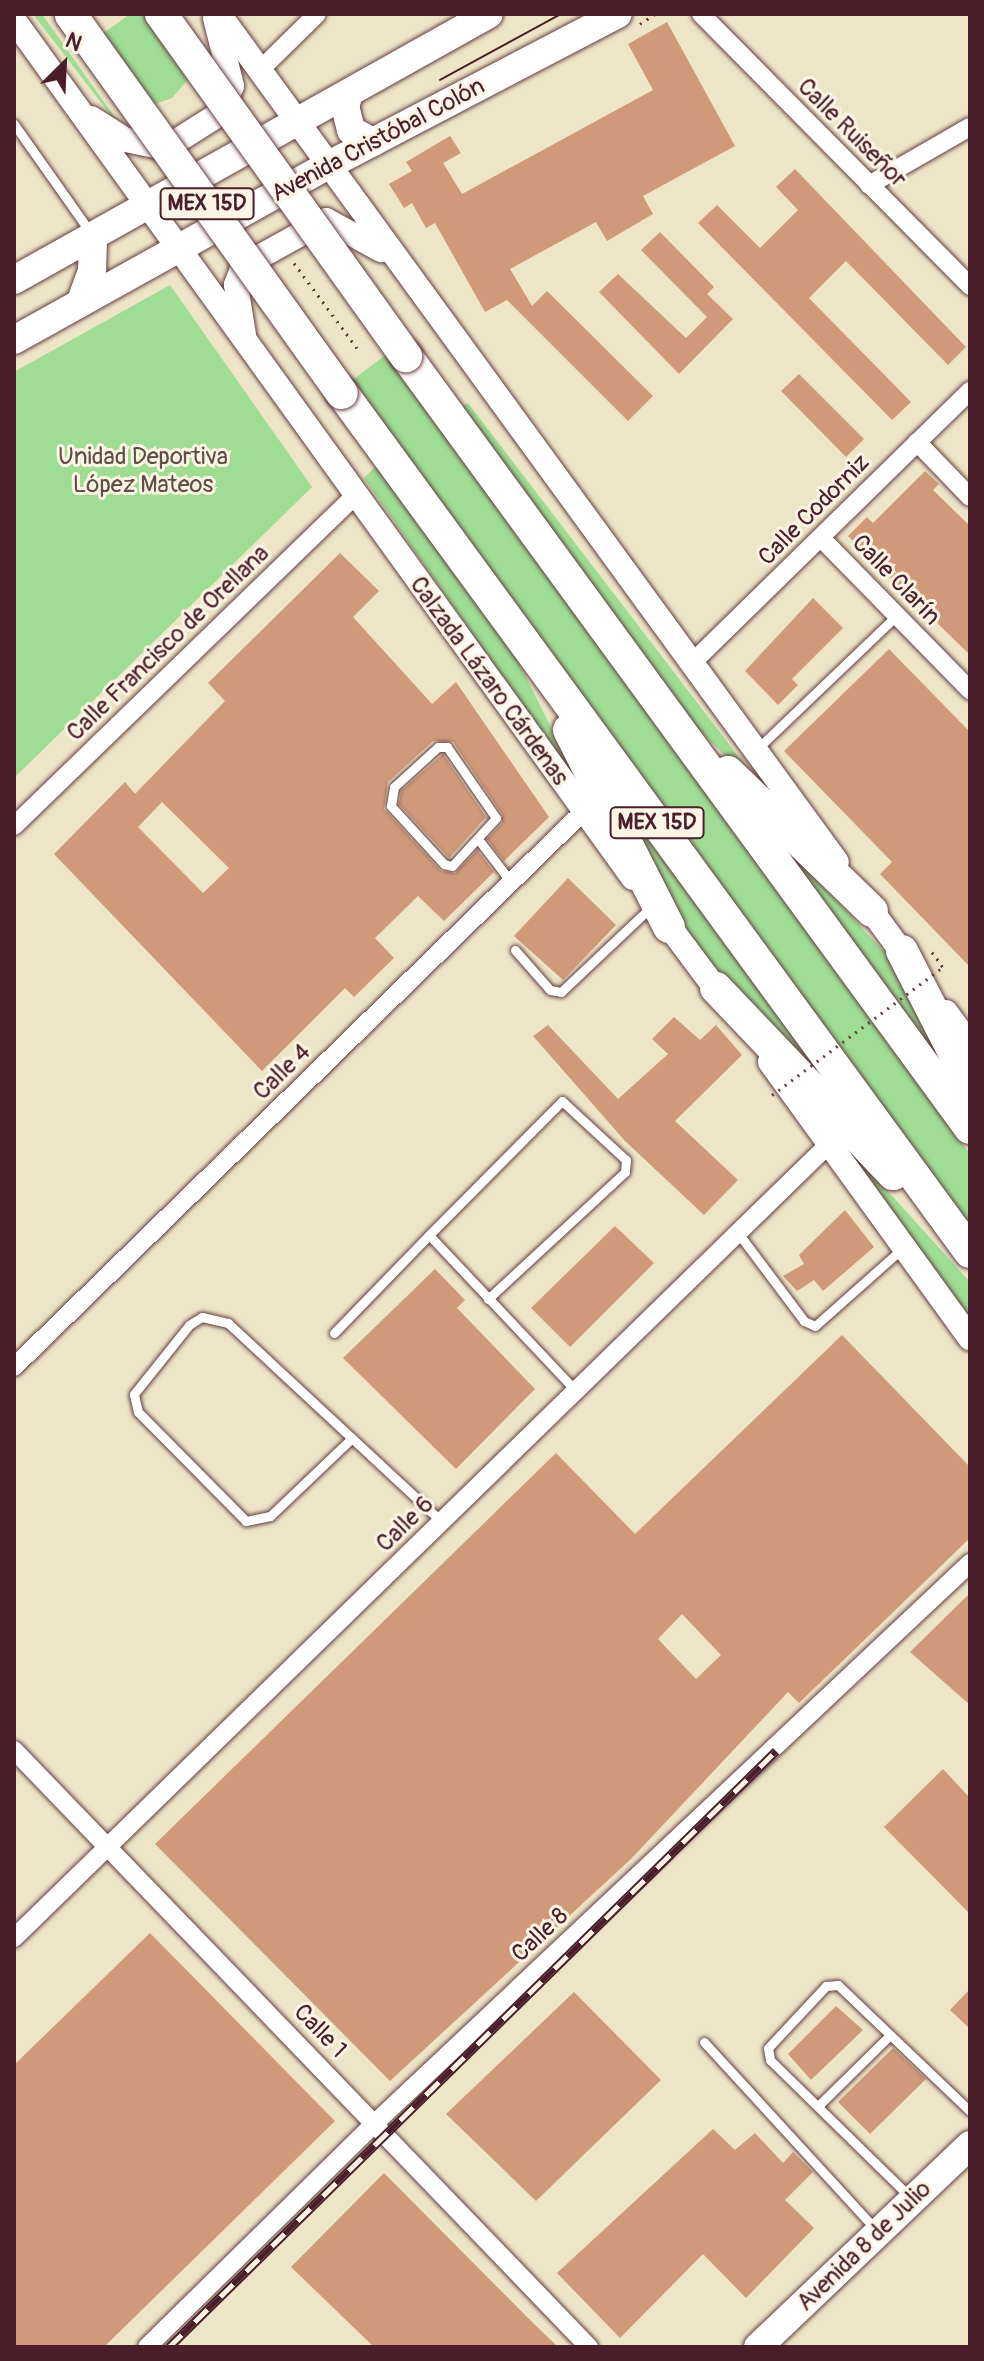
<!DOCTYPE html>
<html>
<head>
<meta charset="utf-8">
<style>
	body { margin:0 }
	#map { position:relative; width:984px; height:2361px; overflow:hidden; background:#eee5c7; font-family:Pangolin,sans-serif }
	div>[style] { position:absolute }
	.green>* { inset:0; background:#9edd93 }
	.building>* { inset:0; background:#d09a7a }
	.path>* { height:3px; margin-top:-1.5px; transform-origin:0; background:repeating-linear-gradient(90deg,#633d42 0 2px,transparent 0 8px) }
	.roads { filter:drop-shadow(0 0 2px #633d42) drop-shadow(0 0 2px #633d42) }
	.lane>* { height:9px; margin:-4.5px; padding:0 4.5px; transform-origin:4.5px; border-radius:4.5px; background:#fff }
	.street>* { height:18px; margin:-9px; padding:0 9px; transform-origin:9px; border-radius:9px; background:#fff }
	.secondary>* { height:24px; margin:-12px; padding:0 12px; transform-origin:12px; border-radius:12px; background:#fff }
	.primary>* { height:28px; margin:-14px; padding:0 14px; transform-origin:14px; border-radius:14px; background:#fff }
	.highway>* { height:32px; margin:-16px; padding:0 16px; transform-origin:16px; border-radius:16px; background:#fff }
	.tram>* { height:2px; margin:-1px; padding:0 1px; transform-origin:1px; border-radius:1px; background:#4a1f2b }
	.rail>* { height:9px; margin-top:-4.5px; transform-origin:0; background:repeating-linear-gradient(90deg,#fcf5e5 0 18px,#4a1f2b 0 36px); box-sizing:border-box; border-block:2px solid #4a1f2b }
	.path-bridge>* { height:3px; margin-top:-1.5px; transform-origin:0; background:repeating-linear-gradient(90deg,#633d42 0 2px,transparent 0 8px) }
	.bridges { filter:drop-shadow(0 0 2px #633d42) drop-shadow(0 0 2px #633d42) }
	.highway-bridge>* { height:32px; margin:-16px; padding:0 16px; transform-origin:16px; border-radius:16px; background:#fff }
	span { translate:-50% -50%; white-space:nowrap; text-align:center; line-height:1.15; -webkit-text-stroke:6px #fcf5e5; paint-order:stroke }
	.shield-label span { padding:2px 6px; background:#fcf5e5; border:2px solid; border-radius:6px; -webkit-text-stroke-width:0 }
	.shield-label { font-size:22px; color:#4a1f2b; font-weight:700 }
	.street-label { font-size:24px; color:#4a1f2b }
	.park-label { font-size:24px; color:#5f4e45 }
	.frame { position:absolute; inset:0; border:16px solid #4a1f2b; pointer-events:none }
	.north { position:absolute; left:24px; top:24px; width:80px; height:80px; -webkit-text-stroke:6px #fcf5e5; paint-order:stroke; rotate:24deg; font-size:22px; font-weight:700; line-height:32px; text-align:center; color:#4a1f2b }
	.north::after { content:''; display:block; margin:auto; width:28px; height:36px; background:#4a1f2b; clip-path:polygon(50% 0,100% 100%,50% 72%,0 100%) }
</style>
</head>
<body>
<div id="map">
	<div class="green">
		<div style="clip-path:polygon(33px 14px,42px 14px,142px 156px)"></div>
		<div style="clip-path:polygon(130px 14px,170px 14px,204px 61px,172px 98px,124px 115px,77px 52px)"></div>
		<div style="clip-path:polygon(170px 285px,312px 487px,14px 778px,14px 372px)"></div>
		<div style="clip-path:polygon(387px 354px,970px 1154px,970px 1230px,351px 381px)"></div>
		<div style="clip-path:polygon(468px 403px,774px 803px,673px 705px,456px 409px)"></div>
		<div style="clip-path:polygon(376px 466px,512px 649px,584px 794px,364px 478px)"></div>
		<div style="clip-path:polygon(596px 756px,868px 1142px,681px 928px)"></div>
		<div style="clip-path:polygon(739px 796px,901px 970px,970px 1102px)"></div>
		<div style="clip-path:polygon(838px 1136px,970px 1282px,970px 1321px)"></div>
	</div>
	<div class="building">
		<div style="clip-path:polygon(667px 22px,735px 146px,643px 196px,653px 214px,607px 241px,596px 222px,510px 269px,532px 306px,547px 291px,653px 396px,628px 421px,507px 300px,485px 312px,435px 223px,426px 228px,412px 203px,404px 208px,389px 184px,412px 171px,406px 162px,450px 136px,461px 153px,443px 163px,462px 194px,653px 90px,628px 44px)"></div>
		<div style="clip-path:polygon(795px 169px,966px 347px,948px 365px,846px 261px,809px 298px,911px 402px,892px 420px,698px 223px,717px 205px,760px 248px,798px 210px,776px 187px)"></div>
		<div style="clip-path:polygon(660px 232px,714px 287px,707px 294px,733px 319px,679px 374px,599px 292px,618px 274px,686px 338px,707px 317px,641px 250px)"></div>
		<div style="clip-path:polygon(799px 374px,864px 439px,846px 457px,781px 391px)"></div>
		<div style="clip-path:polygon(925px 471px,939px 484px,933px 490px,970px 526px,970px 655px,848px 536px,867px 517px,873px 523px)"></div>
		<div style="clip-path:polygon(evenodd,340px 553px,379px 591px,353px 617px,432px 704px,456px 682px,549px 817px,504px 861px,487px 839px,502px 823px,502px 814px,453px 742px,433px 741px,388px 782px,384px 809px,441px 871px,455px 873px,477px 850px,494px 872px,444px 921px,418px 896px,375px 938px,394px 958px,354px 997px,345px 988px,262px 1071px,54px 854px,125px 782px,135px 794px,225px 701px,208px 683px,340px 553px,162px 802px,229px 868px,203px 893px,138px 827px,162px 802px)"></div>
		<div style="clip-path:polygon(813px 598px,843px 628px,792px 679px,798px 685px,778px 705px,745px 671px)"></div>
		<div style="clip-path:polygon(889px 649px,970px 732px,970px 967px,880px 874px,892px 862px,784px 751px)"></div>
		<div style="clip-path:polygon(443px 754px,486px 817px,449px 858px,399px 804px,401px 791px)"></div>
		<div style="clip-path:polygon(568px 878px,616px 925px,563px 980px,514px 936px)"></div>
		<div style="clip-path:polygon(674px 1017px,700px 1040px,716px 1025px,742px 1055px,675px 1121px,738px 1180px,704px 1215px,625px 1141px,533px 1036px,548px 1025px,618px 1099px,668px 1054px,652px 1039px)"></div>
		<div style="clip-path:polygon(845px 1210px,874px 1247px,823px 1291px,814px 1280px,797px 1291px,783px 1276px,804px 1264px,799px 1255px)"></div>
		<div style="clip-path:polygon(615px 1226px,654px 1263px,570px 1347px,531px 1308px)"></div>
		<div style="clip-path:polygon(435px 1269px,465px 1300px,457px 1308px,535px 1389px,456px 1469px,343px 1358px)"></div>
		<div style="clip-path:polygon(evenodd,842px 1335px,970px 1467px,970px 1538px,799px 1703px,788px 1692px,631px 1859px,390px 2081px,155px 1844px,556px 1453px,635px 1534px,842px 1335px,682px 1614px,721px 1655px,696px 1679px,658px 1639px,682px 1614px)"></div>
		<div style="clip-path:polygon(970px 1593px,970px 1705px,910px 1652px)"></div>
		<div style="clip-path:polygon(943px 1769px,970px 1798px,970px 1914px,884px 1827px)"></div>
		<div style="clip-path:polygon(150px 1933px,335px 2121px,104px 2347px,14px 2347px,14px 2065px)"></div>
		<div style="clip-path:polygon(970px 1989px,970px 2029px,950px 2010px)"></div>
		<div style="clip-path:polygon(574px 1992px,661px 2080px,536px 2201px,446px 2114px)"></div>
		<div style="clip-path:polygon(836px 2006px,863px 2030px,811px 2080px,788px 2054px)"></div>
		<div style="clip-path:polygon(893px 2048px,926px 2079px,870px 2134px,838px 2102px)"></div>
		<div style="clip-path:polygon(713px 2129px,735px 2150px,755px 2133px,783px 2163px,793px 2152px,813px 2172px,785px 2200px,814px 2228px,746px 2298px,703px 2254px,620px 2338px,557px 2273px)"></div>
		<div style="clip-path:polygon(384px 2173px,529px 2319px,558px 2347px,374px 2347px,291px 2267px)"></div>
	</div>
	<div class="path">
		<div style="left:640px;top:24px;width:18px;rotate:-34deg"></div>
		<div style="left:294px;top:263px;width:106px;rotate:53.5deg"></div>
		<div style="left:932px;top:952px;width:19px;rotate:54deg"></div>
	</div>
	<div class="roads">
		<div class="lane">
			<div style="left:14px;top:124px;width:133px;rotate:54.8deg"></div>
			<div style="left:438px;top:747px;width:9px"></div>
			<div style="left:447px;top:747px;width:86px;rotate:55.4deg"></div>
			<div style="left:496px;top:818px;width:65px;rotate:132.5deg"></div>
			<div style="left:452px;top:866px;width:8px;rotate:-166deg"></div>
			<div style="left:444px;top:864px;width:79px;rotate:-132.4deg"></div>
			<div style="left:391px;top:806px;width:19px;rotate:-81deg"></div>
			<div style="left:394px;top:787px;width:59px;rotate:-42.3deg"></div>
			<div style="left:758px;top:748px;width:192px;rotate:-43.7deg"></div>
			<div style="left:478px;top:839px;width:54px;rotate:52.5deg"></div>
			<div style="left:515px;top:950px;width:53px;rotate:48.8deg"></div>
			<div style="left:550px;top:990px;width:11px;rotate:10deg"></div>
			<div style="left:561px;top:992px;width:127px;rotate:-43.4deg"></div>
			<div style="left:738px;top:1233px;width:110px;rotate:53.1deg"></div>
			<div style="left:804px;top:1321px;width:12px;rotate:24deg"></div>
			<div style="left:815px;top:1326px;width:119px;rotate:-41.6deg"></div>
			<div style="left:429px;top:1235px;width:189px;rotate:-45.2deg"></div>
			<div style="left:562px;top:1101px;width:87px;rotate:42.7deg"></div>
			<div style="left:626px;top:1160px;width:12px;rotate:95deg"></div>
			<div style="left:625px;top:1172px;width:187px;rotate:137.2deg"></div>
			<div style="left:334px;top:1333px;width:136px;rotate:-45.9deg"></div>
			<div style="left:429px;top:1235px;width:214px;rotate:46.7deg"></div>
			<div style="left:352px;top:1438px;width:113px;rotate:136.4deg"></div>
			<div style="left:270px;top:1516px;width:25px;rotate:168deg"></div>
			<div style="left:246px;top:1521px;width:153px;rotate:-134.7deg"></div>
			<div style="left:138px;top:1412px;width:18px;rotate:-103deg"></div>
			<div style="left:134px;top:1394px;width:88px;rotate:-51.4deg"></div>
			<div style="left:189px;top:1325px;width:15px;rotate:-32deg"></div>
			<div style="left:202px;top:1317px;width:27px;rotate:13deg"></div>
			<div style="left:228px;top:1323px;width:292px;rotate:42.9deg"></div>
			<div style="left:704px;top:2042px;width:255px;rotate:47.5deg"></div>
			<div style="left:818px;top:2106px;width:101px;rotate:-44.6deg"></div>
			<div style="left:910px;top:2197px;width:196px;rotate:-135.6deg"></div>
			<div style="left:770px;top:2060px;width:12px;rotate:-99deg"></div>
			<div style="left:768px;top:2048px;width:85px;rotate:-46.9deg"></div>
			<div style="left:826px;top:1986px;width:12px;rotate:-5deg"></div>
			<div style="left:838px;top:1985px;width:182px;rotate:43.7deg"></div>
		</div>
		<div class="street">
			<div style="left:701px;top:14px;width:383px;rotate:45.3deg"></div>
			<div style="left:259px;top:71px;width:81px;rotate:-44.5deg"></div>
			<div style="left:869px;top:185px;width:116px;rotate:-29.9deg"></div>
			<div style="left:917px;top:442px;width:76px;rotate:46.1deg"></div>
			<div style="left:821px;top:538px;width:213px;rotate:45.6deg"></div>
			<div style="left:692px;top:663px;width:389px;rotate:-44.4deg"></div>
			<div style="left:14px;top:826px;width:475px;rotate:-44.1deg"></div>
			<div style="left:14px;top:1367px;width:795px;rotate:-44.29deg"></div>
			<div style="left:14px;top:1750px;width:829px;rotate:46.08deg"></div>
			<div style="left:14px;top:1938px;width:1138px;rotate:-44.25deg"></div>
			<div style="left:147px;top:2347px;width:320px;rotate:-44.5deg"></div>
			<div style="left:375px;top:2123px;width:817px;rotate:-43.26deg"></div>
		</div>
		<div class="secondary">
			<div style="left:219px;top:14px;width:1049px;rotate:53.92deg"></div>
			<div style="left:14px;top:20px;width:1058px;rotate:54.19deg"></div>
			<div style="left:91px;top:118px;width:41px;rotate:32.2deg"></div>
			<div style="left:126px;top:140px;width:33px;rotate:12deg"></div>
			<div style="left:158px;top:147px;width:14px;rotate:-12deg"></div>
			<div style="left:172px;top:144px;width:58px;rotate:-32.3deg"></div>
			<div style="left:221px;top:113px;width:29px;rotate:-68deg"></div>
			<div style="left:232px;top:86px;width:70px;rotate:-104deg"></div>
			<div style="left:244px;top:335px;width:51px;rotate:-99.1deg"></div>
			<div style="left:236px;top:285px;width:20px;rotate:-70deg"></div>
			<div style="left:243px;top:266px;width:95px;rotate:-29deg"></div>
			<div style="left:326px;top:220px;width:63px;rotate:28.6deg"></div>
			<div style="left:863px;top:899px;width:83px;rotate:53.8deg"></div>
			<div style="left:660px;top:914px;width:107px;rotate:53.3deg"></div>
			<div style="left:946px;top:1012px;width:41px;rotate:54deg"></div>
			<div style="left:770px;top:1062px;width:341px;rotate:54.1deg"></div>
		</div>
		<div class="primary">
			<div style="left:349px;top:94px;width:13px;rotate:108deg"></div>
			<div style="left:345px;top:106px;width:25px;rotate:76deg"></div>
			<div style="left:351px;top:130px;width:25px;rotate:29deg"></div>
			<div style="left:14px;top:280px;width:544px;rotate:-29.25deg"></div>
			<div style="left:81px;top:301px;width:33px;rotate:-70deg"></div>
			<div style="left:92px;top:270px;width:34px;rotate:-88deg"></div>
			<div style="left:14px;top:340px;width:358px;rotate:-29.1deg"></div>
			<div style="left:327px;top:166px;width:328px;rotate:-27.6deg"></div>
			<div style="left:758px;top:2347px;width:293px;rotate:-43.6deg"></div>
		</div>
		<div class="highway">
			<div style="left:406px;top:356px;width:956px;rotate:53.85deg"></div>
			<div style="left:342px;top:393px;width:1064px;rotate:53.83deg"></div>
			<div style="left:569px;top:730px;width:221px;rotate:63.1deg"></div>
			<div style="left:728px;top:772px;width:200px;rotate:44deg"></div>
			<div style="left:902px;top:951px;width:149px;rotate:62.9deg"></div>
			<div style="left:716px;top:988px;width:257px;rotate:46.4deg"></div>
		</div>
	</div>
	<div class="tram">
		<div style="left:440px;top:80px;width:138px;rotate:-28.6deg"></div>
	</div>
	<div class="rail">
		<div style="left:169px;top:2347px;width:851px;rotate:-44.48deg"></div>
	</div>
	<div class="path-bridge">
		<div style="left:772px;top:1095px;width:214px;rotate:-36.8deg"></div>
	</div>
	<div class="bridges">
		<div class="highway-bridge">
			<div style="left:161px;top:14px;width:421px;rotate:54.4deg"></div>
			<div style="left:71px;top:15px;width:465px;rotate:54.4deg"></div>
		</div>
	</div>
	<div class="shield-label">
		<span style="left:207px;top:204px">MEX 15D</span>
		<span style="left:657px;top:823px">MEX 15D</span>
	</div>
	<div class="street-label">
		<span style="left:852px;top:133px;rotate:45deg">Calle Ruiseñor</span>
		<span style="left:378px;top:140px;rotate:-28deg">Avenida Cristóbal Colón</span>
		<span style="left:814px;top:510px;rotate:-45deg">Calle Codorniz</span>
		<span style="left:896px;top:580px;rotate:46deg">Calle Clarín</span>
		<span style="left:168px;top:643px;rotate:-44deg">Calle Francisco de Orellana</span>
		<span style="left:489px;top:681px;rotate:54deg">Calzada Lázaro Cárdenas</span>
		<span style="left:282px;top:1072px;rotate:-44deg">Calle 4</span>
		<span style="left:405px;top:1524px;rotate:-44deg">Calle 6</span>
		<span style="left:540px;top:1935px;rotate:-43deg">Calle 8</span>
		<span style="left:320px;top:2031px;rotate:46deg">Calle 1</span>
		<span style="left:864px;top:2246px;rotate:-44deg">Avenida 8 de Julio</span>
	</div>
	<div class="park-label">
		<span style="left:143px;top:471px">Unidad Deportiva<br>López Mateos</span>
	</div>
	<div class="frame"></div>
	<div class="north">N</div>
</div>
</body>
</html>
